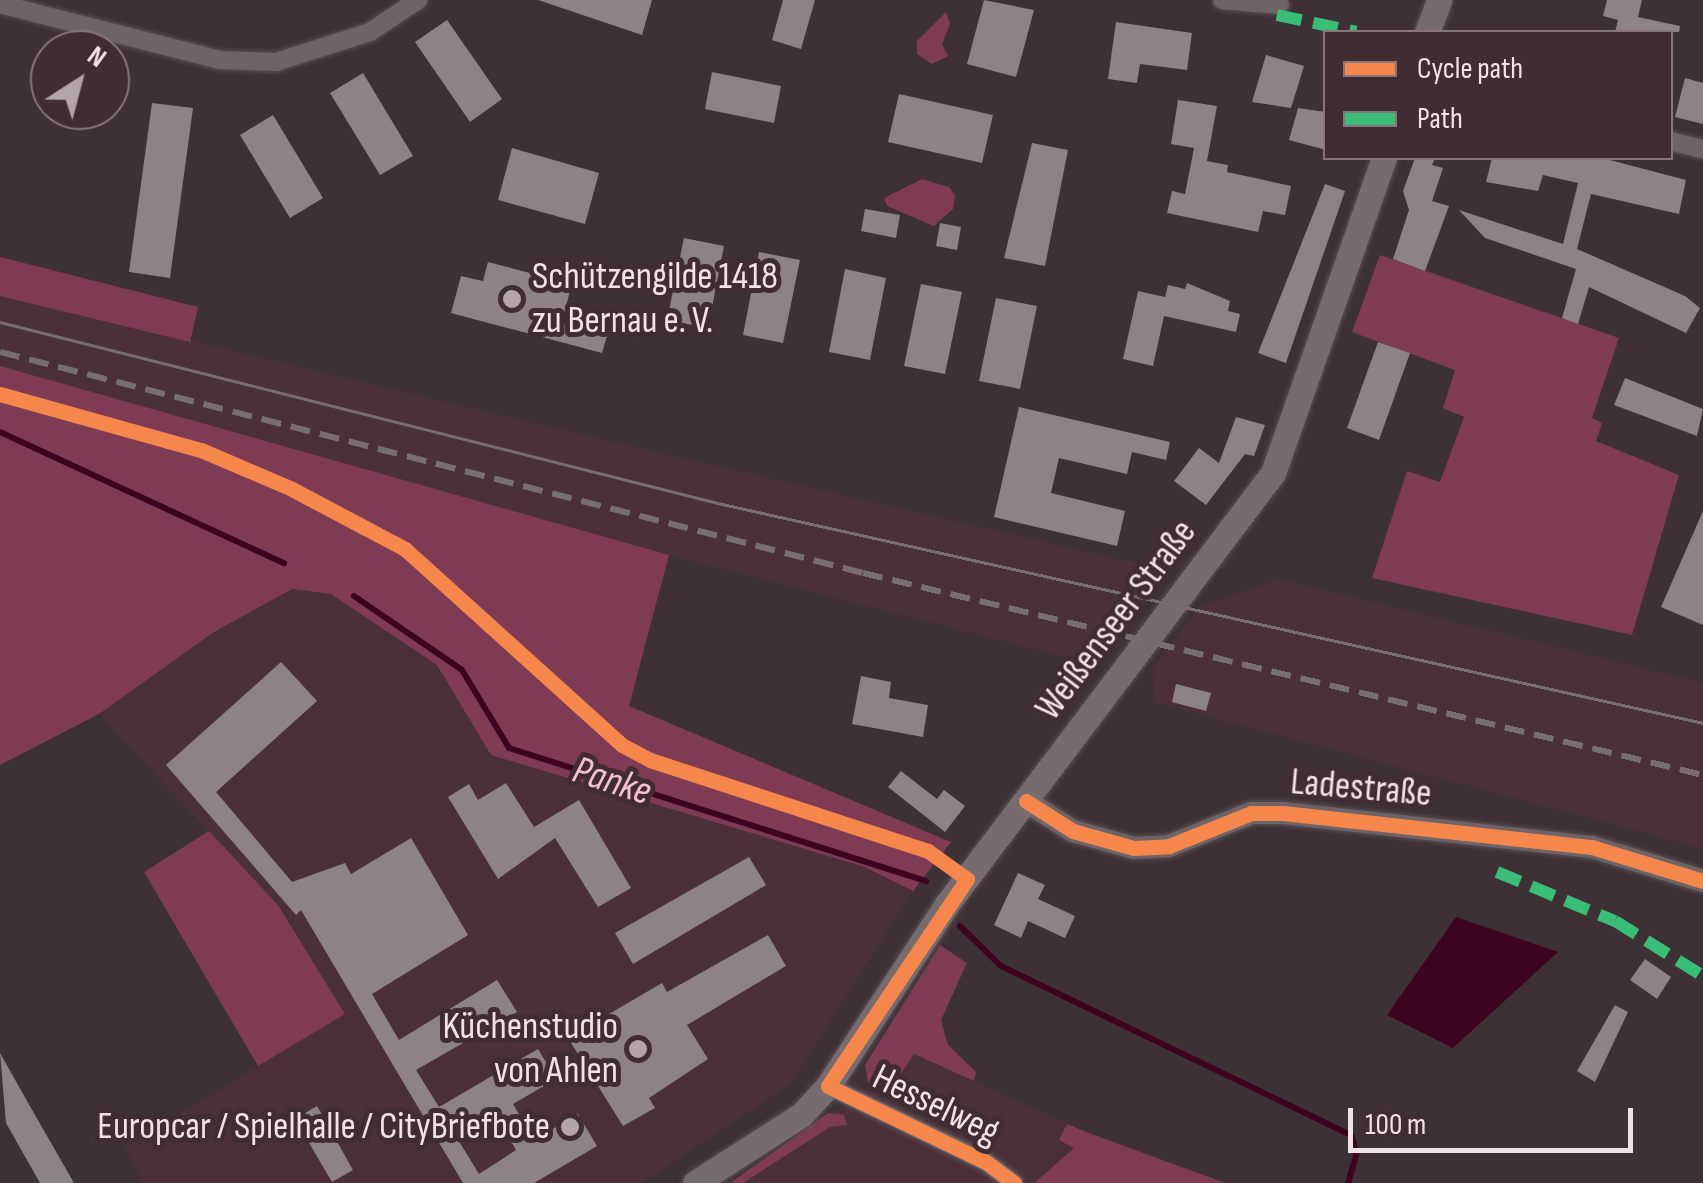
<!DOCTYPE html>
<html>
<head>
<meta charset="utf-8">
<style>
	body { margin:0 }
	#map { position:relative; width:1703px; height:1183px; overflow:hidden; background:#3d3135; font-family:"Sofia Sans Condensed",sans-serif }
	div>[style] { position:absolute }
	.built>* { inset:0; background:#4c3039 }
	.green>* { inset:0; background:#7f3b54 }
	.water>* { inset:0; background:#3d041f }
	.stream>* { height:6px; margin:-3px; padding:0 3px; transform-origin:3px; border-radius:3px; background:#3d041f }
	.building>* { inset:0; background:#8d8285 }
	.roads { filter:drop-shadow(0 0 2px #594e52) drop-shadow(0 0 2px #594e52) }
	.minor>* { height:18px; margin:-9px; padding:0 9px; transform-origin:9px; border-radius:9px; background:#6e6467 }
	.tertiary>* { height:22px; margin:-11px; padding:0 11px; transform-origin:11px; border-radius:11px; background:#6e6467 }
	.secondary>* { height:25px; margin:-12.5px; padding:0 12.5px; transform-origin:12.5px; border-radius:12.5px; background:#766b6f }
	.tram>* { height:2.5px; margin:-1.25px; padding:0 1.25px; transform-origin:1.25px; border-radius:1.25px; background:#786d71 }
	.rail>* { height:6px; margin-top:-3px; transform-origin:0; background:repeating-linear-gradient(90deg,#786d71 0 20px,transparent 0 30px) }
	.quiet>* { height:12px; margin-top:-6px; transform-origin:0; background:repeating-linear-gradient(90deg,#3abd76 0 25px,transparent 0 37px) }
	.cycleway>* { height:15px; margin:-7.5px; padding:0 7.5px; transform-origin:7.5px; border-radius:7.5px; background:#f5874c }
	.dots>* { width:28px; height:28px; translate:-50% -50%; box-sizing:border-box; border:5px solid #422c33; border-radius:50% }
	span { translate:-50% -50%; white-space:nowrap; text-align:center; line-height:1.15; -webkit-text-stroke:10px #422c33; paint-order:stroke }
	.poi-label { font-size:38px; color:#f1e2e6 }
	.left { translate:0 -50%; text-align:left }
	.right { translate:-100% -50%; text-align:right }
	.street-label { font-size:38px; color:#f1e2e6 }
	.water-label { font-size:40px; color:#f4c1d0; font-style:italic }
	.legend { position:absolute; left:1323px; top:30px; width:350px; height:130px; box-sizing:border-box; background:#422c33; border:2px solid #88757b; margin:0; padding:12px 18px; list-style:none; font-size:30px; color:#f1e2e6 }
	.legend li { display:flex; align-items:center; gap:20px; height:50px }
	.legend b { width:50px; border:2px solid #88757b }
	.north { position:absolute; left:30px; top:30px; width:100px; height:100px; box-sizing:border-box; background:#422c33; border:2px solid #88757b; border-radius:50%; rotate:36deg; font-size:28px; font-weight:700; line-height:40px; text-align:center; color:#f1e2e6 }
	.north::after { content:''; display:block; margin:auto; width:35px; height:45px; background:#b2a4a8; clip-path:polygon(50% 0,100% 100%,50% 72%,0 100%) }
	.scale { position:absolute; left:1348px; top:1108px; width:285px; height:45px; box-sizing:border-box; border:5px solid #f1e2e6; border-top:0; padding-left:12px; font-size:30px; line-height:35px; white-space:nowrap; color:#f1e2e6; -webkit-text-stroke:8px #422c33; paint-order:stroke }
</style>
</head>
<body>
<div id="map">
	<div class="built">
		<div style="clip-path:polygon(0 295px,605px 440px,1170px 571px,1097px 665px,669px 555px,0 366px)"></div>
		<div style="clip-path:polygon(1279px 579px,1703px 683px,1703px 848px,1154px 702px,1153px 668px,1200px 606px)"></div>
		<div style="clip-path:polygon(292px 589px,331px 594px,437px 665px,492px 755px,865px 867px,913px 891px,790px 1084px,642px 1183px,143px 1183px,125px 1148px,345px 1013px,278px 905px,99px 714px,214px 632px)"></div>
		<div style="clip-path:polygon(902px 1049px,1089px 1133px,1034px 1183px,730px 1183px,869px 1088px)"></div>
	</div>
	<div class="green">
		<div style="clip-path:polygon(946px 12px,950px 24px,942px 44px,948px 56px,932px 64px,917px 54px,917px 41px)"></div>
		<div style="clip-path:polygon(922px 179px,949px 187px,955px 195px,953px 209px,934px 226px,887px 206px,884px 198px)"></div>
		<div style="clip-path:polygon(1380px 255px,1619px 338px,1592px 418px,1602px 423px,1596px 441px,1679px 475px,1632px 635px,1372px 578px,1407px 471px,1440px 482px,1464px 417px,1443px 408px,1455px 370px,1352px 332px)"></div>
		<div style="clip-path:polygon(0 257px,198px 307px,190px 342px,0 296px)"></div>
		<div style="clip-path:polygon(0 366px,669px 555px,629px 706px,951px 842px,913px 891px,865px 867px,491px 755px,437px 665px,331px 594px,292px 589px,214px 632px,99px 714px,0 765px)"></div>
		<div style="clip-path:polygon(209px 831px,278px 905px,345px 1014px,258px 1066px,144px 872px)"></div>
		<div style="clip-path:polygon(940px 945px,967px 963px,941px 1020px,948px 1045px,976px 1072px,974px 1081px,914px 1054px,886px 1096px,869px 1088px,865px 1065px)"></div>
		<div style="clip-path:polygon(828px 1113px,844px 1115px,847px 1125px,830px 1127px,743px 1183px,730px 1183px)"></div>
		<div style="clip-path:polygon(1067px 1124px,1089px 1133px,1225px 1183px,1034px 1183px,1074px 1148px,1059px 1140px)"></div>
	</div>
	<div class="water">
		<div style="clip-path:polygon(1456px 917px,1558px 952px,1453px 1048px,1387px 1015px)"></div>
	</div>
	<div class="stream">
		<div style="left:0;top:432px;width:313px;rotate:24.8deg"></div>
		<div style="left:354px;top:596px;width:131px;rotate:34.4deg"></div>
		<div style="left:462px;top:670px;width:91px;rotate:58.9deg"></div>
		<div style="left:509px;top:748px;width:438px;rotate:17.7deg"></div>
		<div style="left:960px;top:926px;width:57px;rotate:44.3deg"></div>
		<div style="left:1001px;top:966px;width:389px;rotate:25.8deg"></div>
		<div style="left:1351px;top:1135px;width:18px;rotate:71deg"></div>
		<div style="left:1357px;top:1152px;width:32px;rotate:106deg"></div>
	</div>
	<div class="building">
		<div style="clip-path:polygon(538px 0,652px 0,642px 35px)"></div>
		<div style="clip-path:polygon(783px 0,815px 0,801px 49px,772px 40px)"></div>
		<div style="clip-path:polygon(984px 0,1034px 10px,1016px 77px,967px 64px)"></div>
		<div style="clip-path:polygon(1607px 0,1642px 0,1638px 17px,1680px 26px,1679px 32px,1615px 32px,1618px 20px,1603px 16px)"></div>
		<div style="clip-path:polygon(447px 20px,502px 99px,470px 122px,415px 42px)"></div>
		<div style="clip-path:polygon(1116px 22px,1192px 33px,1187px 70px,1140px 64px,1137px 83px,1108px 79px)"></div>
		<div style="clip-path:polygon(1266px 55px,1304px 66px,1291px 108px,1252px 102px)"></div>
		<div style="clip-path:polygon(712px 72px,781px 86px,774px 123px,705px 109px)"></div>
		<div style="clip-path:polygon(363px 73px,413px 156px,380px 175px,330px 93px)"></div>
		<div style="clip-path:polygon(1685px 78px,1703px 83px,1703px 124px,1675px 117px)"></div>
		<div style="clip-path:polygon(899px 94px,993px 115px,982px 163px,888px 142px)"></div>
		<div style="clip-path:polygon(1178px 100px,1217px 106px,1207px 161px,1228px 165px,1227px 172px,1291px 186px,1285px 215px,1263px 211px,1258px 232px,1167px 213px,1172px 191px,1185px 194px,1194px 148px,1171px 144px)"></div>
		<div style="clip-path:polygon(152px 103px,193px 108px,170px 278px,129px 272px)"></div>
		<div style="clip-path:polygon(1298px 108px,1326px 112px,1326px 150px,1289px 140px)"></div>
		<div style="clip-path:polygon(273px 115px,323px 198px,290px 218px,240px 135px)"></div>
		<div style="clip-path:polygon(1032px 143px,1068px 150px,1045px 266px,1004px 258px)"></div>
		<div style="clip-path:polygon(512px 148px,599px 173px,585px 224px,498px 200px)"></div>
		<div style="clip-path:polygon(1415px 158px,1435px 158px,1432px 165px,1443px 168px,1432px 201px,1449px 206px,1425px 271px,1393px 259px,1409px 210px,1403px 191px)"></div>
		<div style="clip-path:polygon(1492px 158px,1602px 158px,1686px 180px,1679px 214px,1591px 194px,1577px 249px,1685px 296px,1700px 308px,1686px 333px,1589px 287px,1578px 324px,1562px 318px,1576px 269px,1485px 238px,1459px 210px,1563px 244px,1578px 183px,1543px 175px,1538px 191px,1486px 182px)"></div>
		<div style="clip-path:polygon(1325px 184px,1345px 191px,1286px 363px,1258px 353px)"></div>
		<div style="clip-path:polygon(865px 209px,900px 215px,896px 238px,861px 231px)"></div>
		<div style="clip-path:polygon(940px 223px,961px 227px,957px 250px,936px 246px)"></div>
		<div style="clip-path:polygon(684px 238px,724px 246px,708px 328px,667px 320px)"></div>
		<div style="clip-path:polygon(759px 252px,800px 260px,783px 343px,743px 335px)"></div>
		<div style="clip-path:polygon(488px 262px,572px 284px,561px 324px,607px 336px,602px 353px,451px 313px,461px 276px,483px 281px)"></div>
		<div style="clip-path:polygon(845px 269px,886px 278px,870px 360px,829px 352px)"></div>
		<div style="clip-path:polygon(1187px 283px,1230px 301px,1228px 311px,1240px 314px,1236px 332px,1164px 316px,1153px 366px,1123px 359px,1138px 291px,1165px 297px,1168px 285px,1185px 289px)"></div>
		<div style="clip-path:polygon(921px 284px,962px 292px,945px 374px,904px 366px)"></div>
		<div style="clip-path:polygon(996px 298px,1037px 306px,1020px 389px,979px 381px)"></div>
		<div style="clip-path:polygon(1378px 342px,1410px 353px,1379px 440px,1347px 428px)"></div>
		<div style="clip-path:polygon(1625px 378px,1703px 409px,1697px 436px,1614px 405px)"></div>
		<div style="clip-path:polygon(1019px 407px,1170px 442px,1166px 460px,1132px 452px,1127px 474px,1059px 458px,1051px 493px,1125px 511px,1117px 546px,994px 517px)"></div>
		<div style="clip-path:polygon(1236px 417px,1265px 425px,1254px 456px,1245px 454px,1206px 505px,1174px 481px,1199px 448px,1219px 463px)"></div>
		<div style="clip-path:polygon(1703px 511px,1703px 625px,1661px 607px)"></div>
		<div style="clip-path:polygon(evenodd,281px 662px,317px 701px,216px 792px,292px 882px,345px 863px,351px 874px,411px 838px,468px 935px,372px 994px,399px 1040px,497px 980px,517px 1012px,416px 1070px,439px 1107px,538px 1049px,556px 1079px,513px 1104px,534px 1140px,578px 1114px,597px 1146px,534px 1183px,463px 1183px,301px 910px,296px 915px,166px 765px,281px 662px,496px 1115px,516px 1150px,479px 1174px,457px 1138px,496px 1115px)"></div>
		<div style="clip-path:polygon(861px 676px,891px 682px,889px 698px,928px 705px,923px 737px,852px 724px)"></div>
		<div style="clip-path:polygon(1176px 684px,1211px 693px,1206px 711px,1172px 702px)"></div>
		<div style="clip-path:polygon(901px 771px,937px 799px,944px 790px,965px 806px,945px 832px,888px 787px)"></div>
		<div style="clip-path:polygon(506px 783px,534px 827px,579px 800px,631px 888px,598px 907px,555px 838px,498px 879px,448px 797px,469px 784px,478px 800px)"></div>
		<div style="clip-path:polygon(749px 857px,766px 885px,633px 964px,615px 933px)"></div>
		<div style="clip-path:polygon(1018px 873px,1045px 885px,1038px 899px,1075px 916px,1065px 938px,1028px 921px,1021px 938px,994px 925px)"></div>
		<div style="clip-path:polygon(768px 935px,786px 966px,687px 1025px,708px 1059px,649px 1098px,655px 1108px,623px 1126px,568px 1038px,662px 983px,667px 992px)"></div>
		<div style="clip-path:polygon(1645px 959px,1671px 977px,1657px 999px,1630px 980px)"></div>
		<div style="clip-path:polygon(1615px 1005px,1628px 1012px,1595px 1082px,1577px 1071px)"></div>
		<div style="clip-path:polygon(0 1053px,31px 1108px,74px 1183px,40px 1183px,6px 1123px)"></div>
		<div style="clip-path:polygon(317px 1106px,353px 1170px,332px 1182px,295px 1119px)"></div>
	</div>
	<div class="roads">
		<div class="minor">
			<div style="left:1222px;top:0;width:58px;rotate:4.9deg"></div>
			<div style="left:0;top:4px;width:226px;rotate:14.3deg"></div>
			<div style="left:219px;top:60px;width:57px;rotate:2deg"></div>
			<div style="left:276px;top:62px;width:99px;rotate:-17.7deg"></div>
			<div style="left:370px;top:32px;width:58px;rotate:-33.7deg"></div>
			<div style="left:1670px;top:141px;width:34px;rotate:14deg"></div>
			<div style="left:828px;top:1086px;width:175px;rotate:25.7deg"></div>
			<div style="left:986px;top:1162px;width:35px;rotate:37deg"></div>
		</div>
		<div class="tertiary">
			<div style="left:1026px;top:801px;width:56px;rotate:32.6deg"></div>
			<div style="left:1073px;top:831px;width:63px;rotate:15.6deg"></div>
			<div style="left:1134px;top:848px;width:35px;rotate:-3deg"></div>
			<div style="left:1169px;top:846px;width:88px;rotate:-21.9deg"></div>
			<div style="left:1251px;top:813px;width:32px"></div>
			<div style="left:1283px;top:813px;width:311px;rotate:6.3deg"></div>
			<div style="left:1592px;top:847px;width:116px;rotate:17deg"></div>
		</div>
		<div class="secondary">
			<div style="left:1427px;top:32px;width:34px;rotate:-69deg"></div>
			<div style="left:695px;top:1183px;width:126px;rotate:-32.7deg"></div>
			<div style="left:801px;top:1115px;width:40px;rotate:-47deg"></div>
			<div style="left:828px;top:1086px;width:217px;rotate:-56.8deg"></div>
			<div style="left:947px;top:904px;width:540px;rotate:-52.9deg"></div>
			<div style="left:1273px;top:473px;width:334px;rotate:-70.6deg"></div>
		</div>
	</div>
	<div class="tram">
		<div style="left:0;top:322px;width:745px;rotate:14.15deg"></div>
		<div style="left:722px;top:504px;width:1005px;rotate:12.58deg"></div>
	</div>
	<div class="rail">
		<div style="left:0;top:352px;width:891px;rotate:14.36deg"></div>
		<div style="left:863px;top:573px;width:864px;rotate:13.52deg"></div>
	</div>
	<div class="quiet">
		<div style="left:1277px;top:15px;width:81px;rotate:12.1deg"></div>
		<div style="left:1497px;top:872px;width:128px;rotate:22.6deg"></div>
		<div style="left:1615px;top:921px;width:104px;rotate:32deg"></div>
	</div>
	<div class="cycleway">
		<div style="left:0;top:394px;width:209px;rotate:15.6deg"></div>
		<div style="left:201px;top:450px;width:97px;rotate:23.1deg"></div>
		<div style="left:290px;top:488px;width:130px;rotate:27.9deg"></div>
		<div style="left:405px;top:549px;width:292px;rotate:42.1deg"></div>
		<div style="left:622px;top:745px;width:32px;rotate:28deg"></div>
		<div style="left:650px;top:760px;width:293px;rotate:18.1deg"></div>
		<div style="left:928px;top:851px;width:48px;rotate:35.7deg"></div>
		<div style="left:967px;top:879px;width:249px;rotate:123.9deg"></div>
		<div style="left:828px;top:1086px;width:175px;rotate:25.7deg"></div>
		<div style="left:986px;top:1162px;width:35px;rotate:37deg"></div>
		<div style="left:1026px;top:801px;width:56px;rotate:32.6deg"></div>
		<div style="left:1073px;top:831px;width:63px;rotate:15.6deg"></div>
		<div style="left:1134px;top:848px;width:35px;rotate:-3deg"></div>
		<div style="left:1169px;top:846px;width:88px;rotate:-21.9deg"></div>
		<div style="left:1251px;top:813px;width:32px"></div>
		<div style="left:1283px;top:813px;width:311px;rotate:6.3deg"></div>
		<div style="left:1592px;top:847px;width:116px;rotate:17deg"></div>
	</div>
	<div class="dots">
		<div style="left:512px;top:299px;background:#b2a4a8"></div>
		<div style="left:638px;top:1049px;background:#b2a4a8"></div>
		<div style="left:570px;top:1127px;background:#b2a4a8"></div>
	</div>
	<div class="poi-label">
		<span class="left" style="left:532px;top:299px">Schützengilde 1418<br>zu Bernau e. V.</span>
		<span class="right" style="left:618px;top:1049px">Küchenstudio<br>von Ahlen</span>
		<span class="right" style="left:550px;top:1127px">Europcar / Spielhalle / CityBriefbote</span>
	</div>
	<div class="street-label">
		<span style="left:1116px;top:620px;rotate:-53deg">Weißenseer Straße</span>
		<span style="left:1361px;top:788px;rotate:5deg">Ladestraße</span>
		<span style="left:936px;top:1105px;rotate:26deg">Hesselweg</span>
	</div>
	<div class="water-label">
		<span style="left:612px;top:781px;rotate:18deg">Panke</span>
	</div>
	<ul class="legend">
	<li><b style="height:12px;background:#f5874c"></b>Cycle path</li>
	<li><b style="height:12px;background:#3abd76"></b>Path</li>
	</ul>
	<div class="north">N</div>
	<div class="scale">100 m</div>
</div>
</body>
</html>
